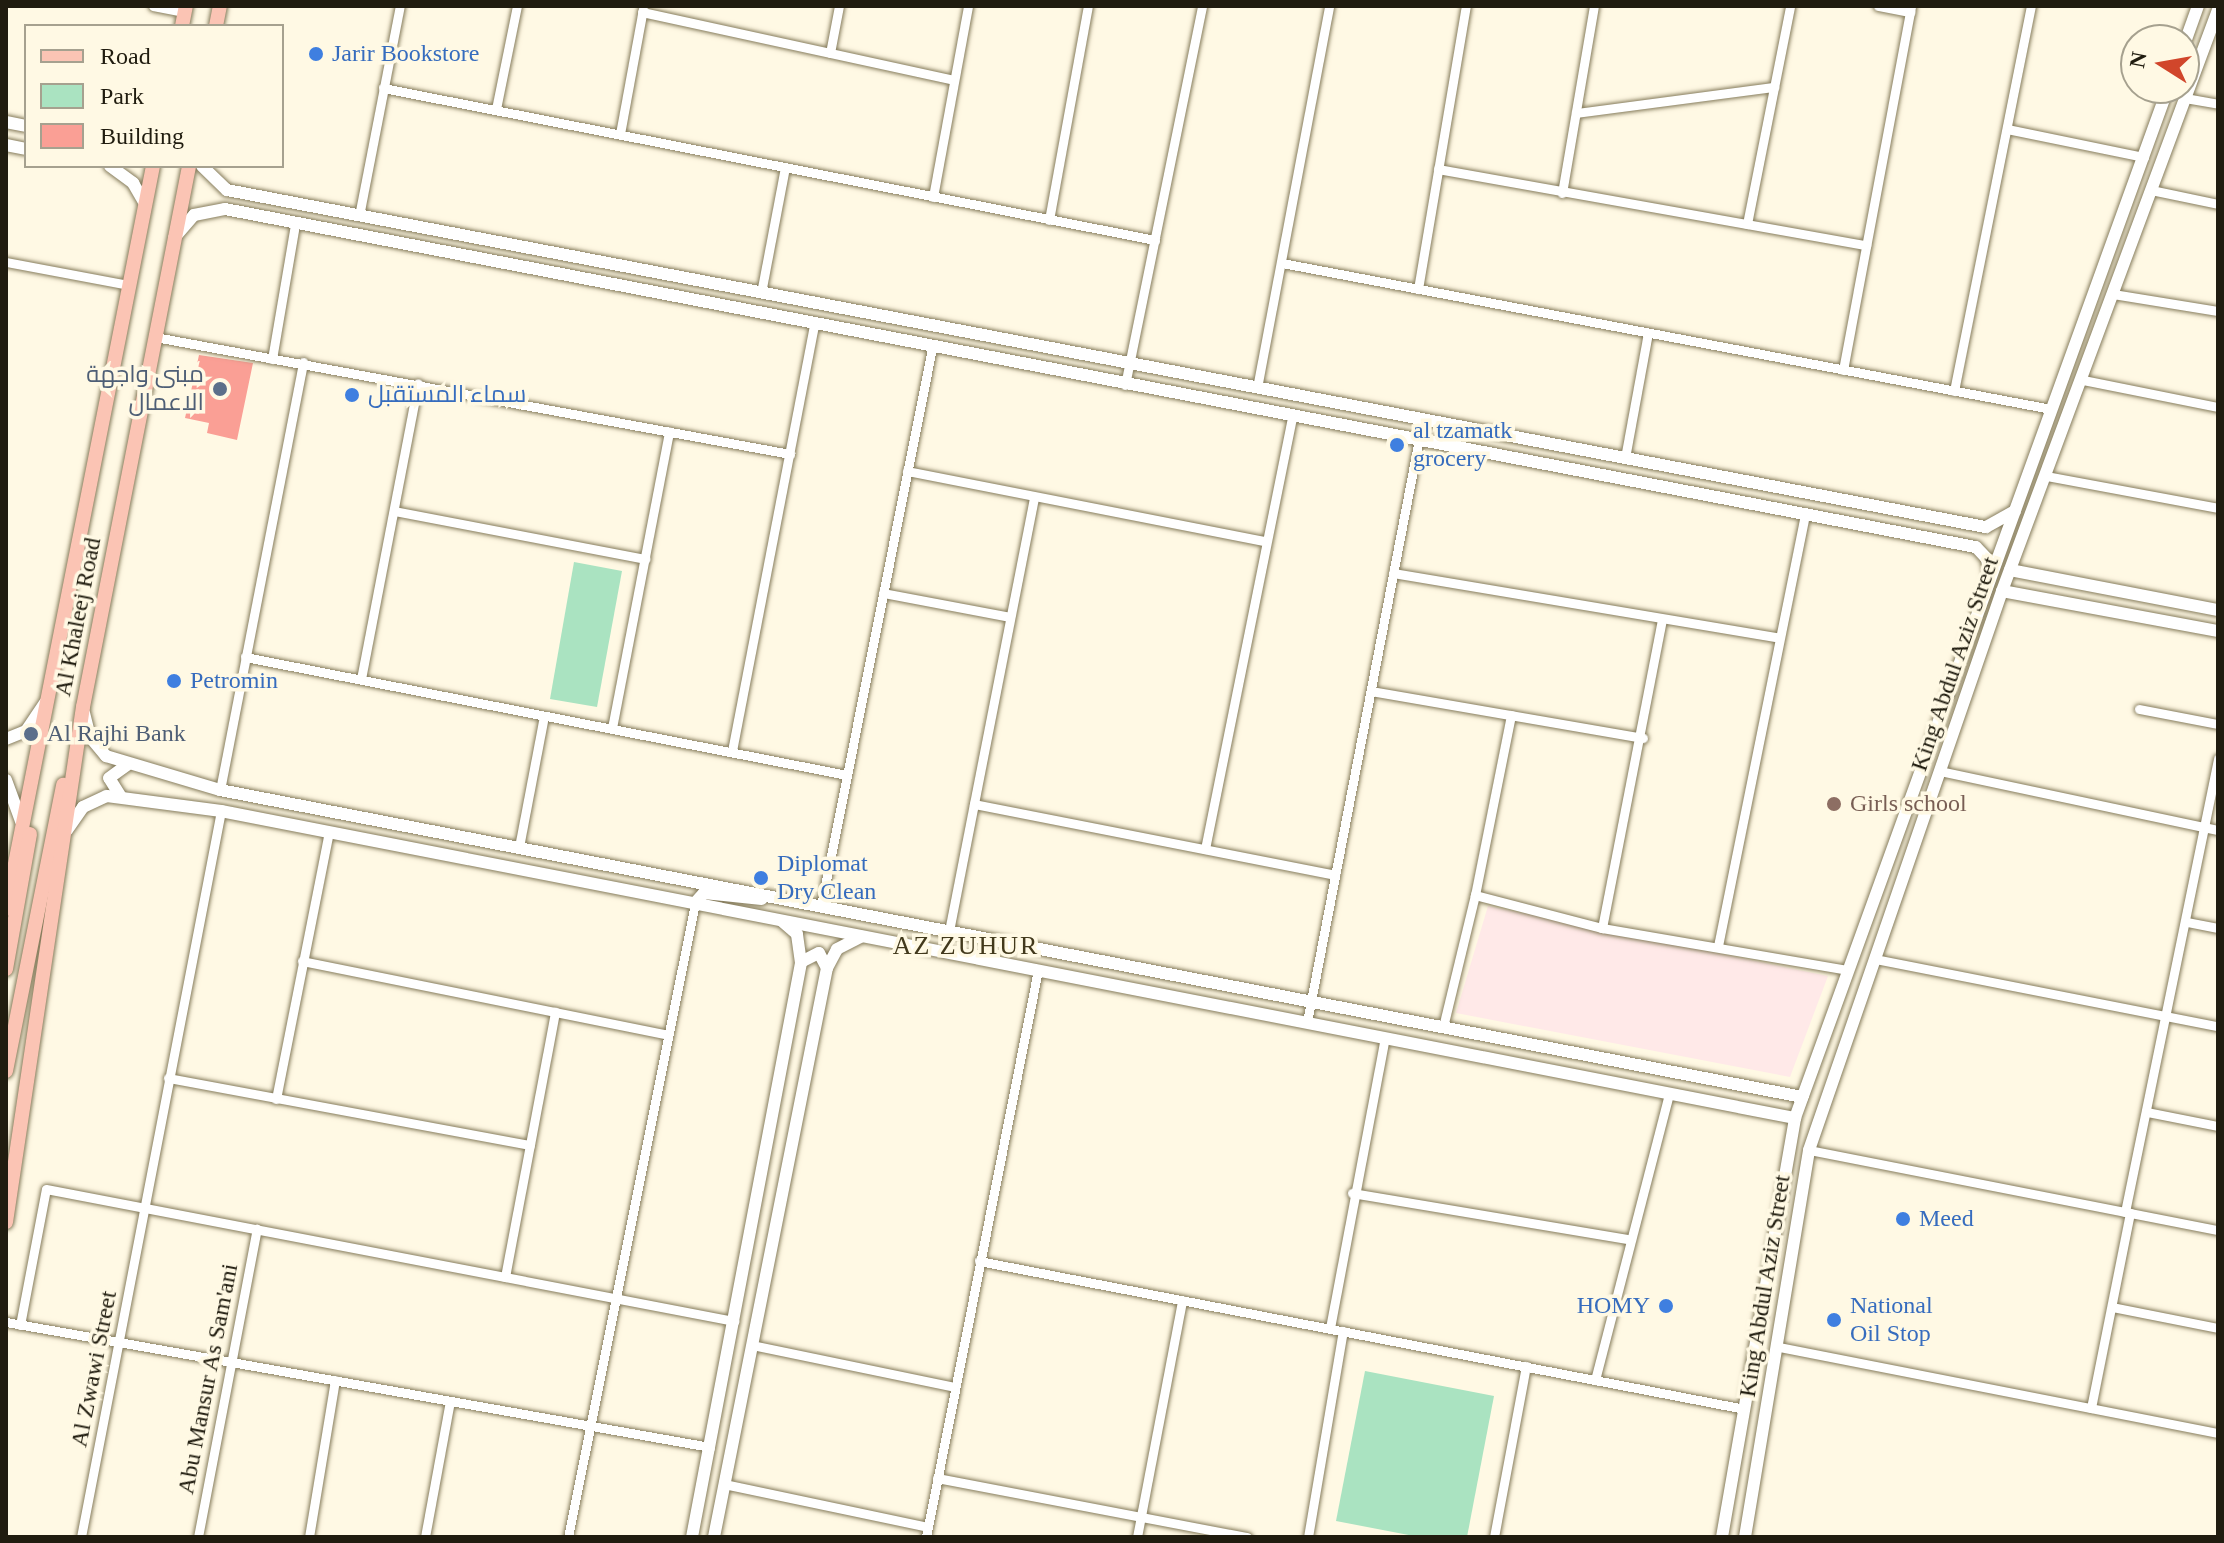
<!DOCTYPE html>
<html>
<head>
<meta charset="utf-8">
<style>
	body { margin:0 }
	#map { position:relative; width:2224px; height:1543px; overflow:hidden; background:#fff9e4; font-family:"Times New Roman",Cairo,serif }
	div>[style] { position:absolute }
	.commercial>* { inset:0; background:#ffe9e8 }
	.green>* { inset:0; background:#aae3c1 }
	.building>* { inset:0; background:#fa9f95 }
	.roads { filter:drop-shadow(0 0 2px #867c5c) drop-shadow(0 0 2px #867c5c) }
	.street>* { height:9px; margin:-4.5px; padding:0 4.5px; transform-origin:4.5px; border-radius:4.5px; background:#fff }
	.secondary>* { height:12px; margin:-6px; padding:0 6px; transform-origin:6px; border-radius:6px; background:#fff }
	.primary>* { height:14px; margin:-7px; padding:0 7px; transform-origin:7px; border-radius:7px; background:#fbc4b4 }
	.dots>* { width:22px; height:22px; translate:-50% -50%; box-sizing:border-box; border:4px solid #fff9e4; border-radius:50% }
	span { translate:-50% -50%; white-space:nowrap; text-align:center; line-height:1.15; -webkit-text-stroke:7px #fff9e4; paint-order:stroke }
	.shop-label { font-size:24px; color:#366cbe }
	.left { translate:0 -50%; text-align:left }
	.right { translate:-100% -50%; text-align:right }
	.service-label { font-size:24px; color:#4e5e75 }
	.street-label { font-size:24px; color:#201c0f }
	.education-label { font-size:24px; color:#785e54 }
	.neighbourhood-label { font-size:26px; color:#42391c; letter-spacing:2px }
	.frame { position:absolute; inset:0; border:8px solid #201c0f; pointer-events:none }
	.legend { position:absolute; left:24px; top:24px; width:260px; height:144px; box-sizing:border-box; background:#fff9e4; border:2px solid #a6a18f; margin:0; padding:10px 14px; list-style:none; font-size:24px; color:#201c0f }
	.legend li { display:flex; align-items:center; gap:16px; height:40px }
	.legend b { width:40px; border:2px solid #a6a18f }
	.north { position:absolute; left:2120px; top:24px; width:80px; height:80px; box-sizing:border-box; background:#fff9e4; border:2px solid #a6a18f; border-radius:50%; rotate:281deg; font-size:22px; font-weight:700; line-height:32px; text-align:center; color:#201c0f }
	.north::after { content:''; display:block; margin:auto; width:28px; height:36px; background:#d1462b; clip-path:polygon(50% 0,100% 100%,50% 72%,0 100%) }
</style>
</head>
<body>
<div id="map">
	<div class="commercial">
		<div style="clip-path:polygon(1488px 906px,1828px 976px,1790px 1077px,1456px 1013px)"></div>
	</div>
	<div class="green">
		<div style="clip-path:polygon(574px 562px,622px 571px,597px 707px,550px 699px)"></div>
		<div style="clip-path:polygon(1365px 1371px,1494px 1396px,1467px 1537px,1419px 1537px,1336px 1521px)"></div>
	</div>
	<div class="building">
		<div style="clip-path:polygon(199px 355px,253px 363px,237px 440px,207px 433px,209px 423px,185px 418px)"></div>
	</div>
	<div class="roads">
		<div class="street">
			<div style="left:153px;top:6px;width:33px;rotate:11deg"></div>
			<div style="left:1878px;top:6px;width:33px;rotate:11deg"></div>
			<div style="left:642px;top:12px;width:319px;rotate:12.3deg"></div>
			<div style="left:830px;top:53px;width:48px;rotate:-79.2deg"></div>
			<div style="left:383px;top:88px;width:787px;rotate:11.14deg"></div>
			<div style="left:2185px;top:98px;width:34px;rotate:10deg"></div>
			<div style="left:496px;top:109px;width:105px;rotate:-78.5deg"></div>
			<div style="left:1576px;top:113px;width:200px;rotate:-7.5deg"></div>
			<div style="left:2007px;top:129px;width:140px;rotate:11.6deg"></div>
			<div style="left:620px;top:134px;width:127px;rotate:-79.6deg"></div>
			<div style="left:1438px;top:169px;width:435px;rotate:10.1deg"></div>
			<div style="left:2151px;top:190px;width:68px;rotate:11.8deg"></div>
			<div style="left:1562px;top:193px;width:190px;rotate:-80.3deg"></div>
			<div style="left:933px;top:197px;width:194px;rotate:-79.6deg"></div>
			<div style="left:359px;top:216px;width:214px;rotate:-79deg"></div>
			<div style="left:1049px;top:220px;width:218px;rotate:-79.7deg"></div>
			<div style="left:1747px;top:224px;width:222px;rotate:-78.8deg"></div>
			<div style="left:6px;top:262px;width:125px;rotate:10.6deg"></div>
			<div style="left:1282px;top:263px;width:783px;rotate:10.75deg"></div>
			<div style="left:1418px;top:289px;width:287px;rotate:-80.4deg"></div>
			<div style="left:761px;top:293px;width:128px;rotate:-79.2deg"></div>
			<div style="left:2113px;top:294px;width:106px;rotate:9.2deg"></div>
			<div style="left:155px;top:337px;width:646px;rotate:10.44deg"></div>
			<div style="left:272px;top:359px;width:137px;rotate:-80.3deg"></div>
			<div style="left:1843px;top:370px;width:370px;rotate:-79.4deg"></div>
			<div style="left:2083px;top:380px;width:138px;rotate:11.3deg"></div>
			<div style="left:1125px;top:385px;width:387px;rotate:-78.5deg"></div>
			<div style="left:1257px;top:388px;width:389px;rotate:-79.3deg"></div>
			<div style="left:1954px;top:391px;width:393px;rotate:-78.7deg"></div>
			<div style="left:1625px;top:458px;width:127px;rotate:-79.6deg"></div>
			<div style="left:907px;top:471px;width:363px;rotate:11.1deg"></div>
			<div style="left:2046px;top:476px;width:175px;rotate:10.5deg"></div>
			<div style="left:394px;top:511px;width:256px;rotate:10.8deg"></div>
			<div style="left:1393px;top:573px;width:389px;rotate:9.5deg"></div>
			<div style="left:883px;top:593px;width:129px;rotate:10.7deg"></div>
			<div style="left:245px;top:657px;width:613px;rotate:11.09deg"></div>
			<div style="left:361px;top:679px;width:301px;rotate:-79.1deg"></div>
			<div style="left:1371px;top:691px;width:276px;rotate:9.8deg"></div>
			<div style="left:2139px;top:709px;width:80px;rotate:10.8deg"></div>
			<div style="left:1511px;top:715px;width:184px;rotate:101.3deg"></div>
			<div style="left:1475px;top:895px;width:131px;rotate:14.6deg"></div>
			<div style="left:1602px;top:928px;width:250px;rotate:9.7deg"></div>
			<div style="left:612px;top:728px;width:302px;rotate:-79.1deg"></div>
			<div style="left:732px;top:751px;width:435px;rotate:-79.1deg"></div>
			<div style="left:1940px;top:771px;width:284px;rotate:12deg"></div>
			<div style="left:220px;top:790px;width:436px;rotate:-79deg"></div>
			<div style="left:974px;top:804px;width:368px;rotate:11.1deg"></div>
			<div style="left:519px;top:847px;width:133px;rotate:-79.2deg"></div>
			<div style="left:1205px;top:849px;width:439px;rotate:-78.6deg"></div>
			<div style="left:821px;top:906px;width:569px;rotate:-78.75deg"></div>
			<div style="left:2187px;top:922px;width:32px;rotate:11deg"></div>
			<div style="left:1602px;top:928px;width:314px;rotate:-79deg"></div>
			<div style="left:949px;top:931px;width:442px;rotate:-78.9deg"></div>
			<div style="left:1718px;top:946px;width:439px;rotate:-78.6deg"></div>
			<div style="left:1875px;top:959px;width:349px;rotate:11.1deg"></div>
			<div style="left:302px;top:961px;width:373px;rotate:11.4deg"></div>
			<div style="left:1307px;top:1022px;width:589px;rotate:-79.13deg"></div>
			<div style="left:1443px;top:1027px;width:136px;rotate:-76.4deg"></div>
			<div style="left:168px;top:1078px;width:368px;rotate:10.5deg"></div>
			<div style="left:276px;top:1099px;width:272px;rotate:-78.8deg"></div>
			<div style="left:2147px;top:1112px;width:72px;rotate:11.2deg"></div>
			<div style="left:1809px;top:1150px;width:417px;rotate:11.1deg"></div>
			<div style="left:1352px;top:1193px;width:279px;rotate:9.5deg"></div>
			<div style="left:2125px;top:1212px;width:463px;rotate:-78.4deg"></div>
			<div style="left:979px;top:1261px;width:780px;rotate:10.94deg"></div>
			<div style="left:505px;top:1277px;width:270px;rotate:-79.3deg"></div>
			<div style="left:2112px;top:1307px;width:108px;rotate:11.2deg"></div>
			<div style="left:6px;top:1322px;width:715px;rotate:10.07deg"></div>
			<div style="left:20px;top:1325px;width:138px;rotate:-79.2deg"></div>
			<div style="left:46px;top:1189px;width:701px;rotate:10.86deg"></div>
			<div style="left:1330px;top:1328px;width:296px;rotate:-79.3deg"></div>
			<div style="left:752px;top:1345px;width:207px;rotate:11.7deg"></div>
			<div style="left:1779px;top:1347px;width:447px;rotate:11.1deg"></div>
			<div style="left:1595px;top:1380px;width:296px;rotate:-75.5deg"></div>
			<div style="left:2091px;top:1408px;width:199px;rotate:-78.7deg"></div>
			<div style="left:937px;top:1478px;width:316px;rotate:10.8deg"></div>
			<div style="left:724px;top:1484px;width:208px;rotate:11.9deg"></div>
			<div style="left:81px;top:1537px;width:739px;rotate:-79.09deg"></div>
			<div style="left:198px;top:1537px;width:314px;rotate:-79.2deg"></div>
			<div style="left:309px;top:1537px;width:159px;rotate:-80.6deg"></div>
			<div style="left:425px;top:1537px;width:138px;rotate:-79.6deg"></div>
			<div style="left:568px;top:1537px;width:647px;rotate:-78.67deg"></div>
			<div style="left:926px;top:1537px;width:578px;rotate:-78.83deg"></div>
			<div style="left:1137px;top:1537px;width:241px;rotate:-79.2deg"></div>
			<div style="left:1308px;top:1537px;width:209px;rotate:-80.4deg"></div>
			<div style="left:1494px;top:1537px;width:174px;rotate:-79.4deg"></div>
		</div>
		<div class="secondary">
			<div style="left:2184px;top:45px;width:41px;rotate:-70.3deg"></div>
			<div style="left:6px;top:122px;width:20px;rotate:11deg"></div>
			<div style="left:6px;top:145px;width:20px;rotate:11deg"></div>
			<div style="left:110px;top:166px;width:29px;rotate:36deg"></div>
			<div style="left:133px;top:183px;width:24px;rotate:60deg"></div>
			<div style="left:202px;top:166px;width:35px;rotate:44deg"></div>
			<div style="left:227px;top:190px;width:1791px;rotate:10.85deg"></div>
			<div style="left:1986px;top:527px;width:33px;rotate:-29deg"></div>
			<div style="left:174px;top:238px;width:30px;rotate:-49deg"></div>
			<div style="left:194px;top:215px;width:32px;rotate:-11deg"></div>
			<div style="left:225px;top:209px;width:1783px;rotate:10.93deg"></div>
			<div style="left:1976px;top:547px;width:16px;rotate:47deg"></div>
			<div style="left:1987px;top:559px;width:17px;rotate:80deg"></div>
			<div style="left:2010px;top:570px;width:212px;rotate:10.9deg"></div>
			<div style="left:2002px;top:591px;width:220px;rotate:10.5deg"></div>
			<div style="left:84px;top:713px;width:25px;rotate:76deg"></div>
			<div style="left:90px;top:737px;width:25px;rotate:50deg"></div>
			<div style="left:106px;top:756px;width:119px;rotate:16.6deg"></div>
			<div style="left:220px;top:790px;width:1612px;rotate:10.98deg"></div>
			<div style="left:6px;top:739px;width:22px;rotate:-22deg"></div>
			<div style="left:26px;top:731px;width:34px;rotate:-56deg"></div>
			<div style="left:6px;top:780px;width:44px;rotate:69.9deg"></div>
			<div style="left:121px;top:797px;width:22px;rotate:-122deg"></div>
			<div style="left:109px;top:778px;width:22px;rotate:-36deg"></div>
			<div style="left:67px;top:830px;width:28px;rotate:-55deg"></div>
			<div style="left:83px;top:807px;width:26px;rotate:-25deg"></div>
			<div style="left:107px;top:796px;width:115px;rotate:7.5deg"></div>
			<div style="left:221px;top:811px;width:1604px;rotate:11.04deg"></div>
			<div style="left:695px;top:903px;width:13px;rotate:-48deg"></div>
			<div style="left:704px;top:893px;width:58px;rotate:5.9deg"></div>
			<div style="left:801px;top:962px;width:20px;rotate:-27deg"></div>
			<div style="left:819px;top:953px;width:17px;rotate:62deg"></div>
			<div style="left:692px;top:1537px;width:584px;rotate:-79.25deg"></div>
			<div style="left:801px;top:963px;width:29px;rotate:-98deg"></div>
			<div style="left:797px;top:934px;width:20px;rotate:-139deg"></div>
			<div style="left:714px;top:1537px;width:580px;rotate:-78.77deg"></div>
			<div style="left:827px;top:968px;width:21px;rotate:-62deg"></div>
			<div style="left:837px;top:949px;width:27px;rotate:-27deg"></div>
			<div style="left:1722px;top:1537px;width:425px;rotate:-80.1deg"></div>
			<div style="left:1795px;top:1118px;width:1095px;rotate:-70.09deg"></div>
			<div style="left:1745px;top:1537px;width:392px;rotate:-80.6deg"></div>
			<div style="left:1809px;top:1150px;width:591px;rotate:-70.95deg"></div>
			<div style="left:2002px;top:591px;width:620px;rotate:-69.61deg"></div>
		</div>
		<div class="primary">
			<div style="left:182px;top:26px;width:20px;rotate:-79deg"></div>
			<div style="left:216px;top:26px;width:20px;rotate:-79deg"></div>
			<div style="left:6px;top:909px;width:757px;rotate:-78.81deg"></div>
			<div style="left:6px;top:969px;width:137px;rotate:-79.9deg"></div>
			<div style="left:6px;top:1071px;width:292px;rotate:-78.7deg"></div>
			<div style="left:6px;top:1222px;width:521px;rotate:-81.5deg"></div>
			<div style="left:83px;top:707px;width:551px;rotate:-78.91deg"></div>
		</div>
	</div>
	<div class="dots">
		<div style="left:316px;top:54px;background:#3f7fe0"></div>
		<div style="left:220px;top:389px;background:#5c6f8a"></div>
		<div style="left:352px;top:395px;background:#3f7fe0"></div>
		<div style="left:1397px;top:445px;background:#3f7fe0"></div>
		<div style="left:174px;top:681px;background:#3f7fe0"></div>
		<div style="left:31px;top:734px;background:#5c6f8a"></div>
		<div style="left:1834px;top:804px;background:#8d6e63"></div>
		<div style="left:761px;top:878px;background:#3f7fe0"></div>
		<div style="left:1903px;top:1219px;background:#3f7fe0"></div>
		<div style="left:1666px;top:1306px;background:#3f7fe0"></div>
		<div style="left:1834px;top:1320px;background:#3f7fe0"></div>
	</div>
	<div class="shop-label">
		<span class="left" style="left:332px;top:54px">Jarir Bookstore</span>
		<span class="left" style="left:368px;top:395px">سماء المستقبل</span>
		<span class="left" style="left:1413px;top:445px">al tzamatk<br>grocery</span>
		<span class="left" style="left:190px;top:681px">Petromin</span>
		<span class="left" style="left:777px;top:878px">Diplomat<br>Dry Clean</span>
		<span class="left" style="left:1919px;top:1219px">Meed</span>
		<span class="right" style="left:1650px;top:1306px">HOMY</span>
		<span class="left" style="left:1850px;top:1320px">National<br>Oil Stop</span>
	</div>
	<div class="service-label">
		<span class="right" style="left:204px;top:389px">مبنى واجهة<br>الاعمال</span>
		<span class="left" style="left:47px;top:734px">Al Rajhi Bank</span>
	</div>
	<div class="street-label">
		<span style="left:78px;top:617px;rotate:-79deg">Al Khaleej Road</span>
		<span style="left:1955px;top:664px;rotate:-71deg">King Abdul Aziz Street</span>
		<span style="left:1765px;top:1286px;rotate:-81deg">King Abdul Aziz Street</span>
		<span style="left:94px;top:1369px;rotate:-79deg">Al Zwawi Street</span>
		<span style="left:208px;top:1379px;rotate:-79deg">Abu Mansur As Sam'ani</span>
	</div>
	<div class="education-label">
		<span class="left" style="left:1850px;top:804px">Girls school</span>
	</div>
	<div class="neighbourhood-label">
		<span style="left:966px;top:946px">AZ ZUHUR</span>
	</div>
	<div class="frame"></div>
	<ul class="legend">
	<li><b style="height:10px;background:#fbc4b4"></b>Road</li>
	<li><b style="height:22px;background:#aae3c1"></b>Park</li>
	<li><b style="height:22px;background:#fa9f95"></b>Building</li>
	</ul>
	<div class="north">N</div>
</div>
</body>
</html>
